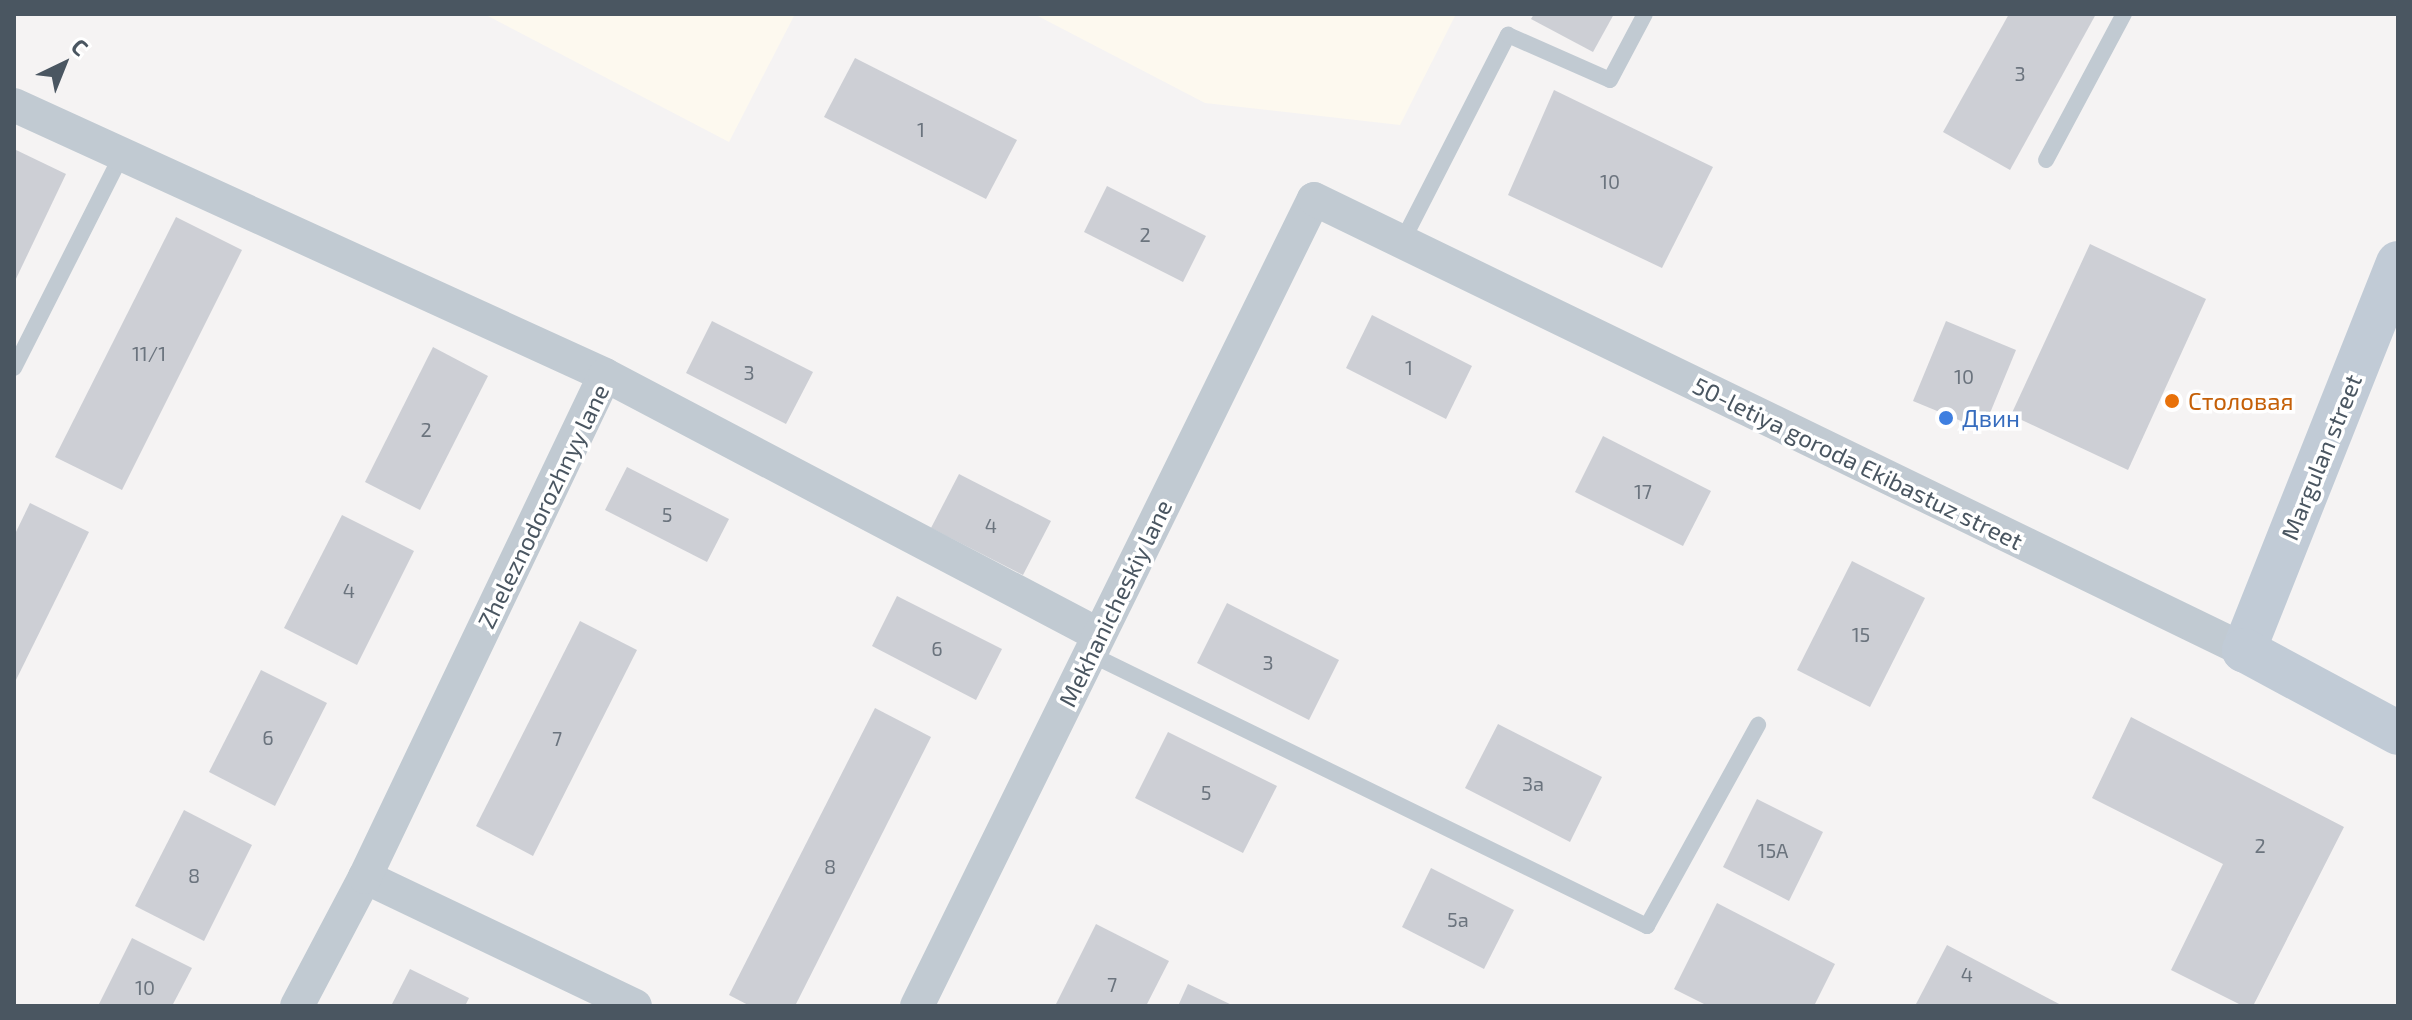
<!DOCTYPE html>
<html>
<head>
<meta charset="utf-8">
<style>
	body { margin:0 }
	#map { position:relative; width:2412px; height:1020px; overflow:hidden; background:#f5f3f3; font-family:"Exo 2",sans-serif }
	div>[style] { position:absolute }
	.commercial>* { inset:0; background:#fdf9ef }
	.building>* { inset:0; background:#cdcfd5 }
	.lane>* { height:16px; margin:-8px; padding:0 8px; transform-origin:8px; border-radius:8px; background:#c1cad2 }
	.street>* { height:34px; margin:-17px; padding:0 17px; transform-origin:17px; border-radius:17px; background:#c1cad2 }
	.secondary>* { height:44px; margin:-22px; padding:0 22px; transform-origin:22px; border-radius:22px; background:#c1cbd6 }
	.dots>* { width:22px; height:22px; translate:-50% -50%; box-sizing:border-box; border:4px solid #fff; border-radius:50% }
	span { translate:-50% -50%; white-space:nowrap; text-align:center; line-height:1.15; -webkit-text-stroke:7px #fff; paint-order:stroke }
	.number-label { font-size:20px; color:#6b747e }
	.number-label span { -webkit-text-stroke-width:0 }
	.food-label { font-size:24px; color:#c56008 }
	.left { translate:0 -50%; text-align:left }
	.shop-label { font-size:24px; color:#366cbe }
	.street-label { font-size:24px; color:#4a5661 }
	.frame { position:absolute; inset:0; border:16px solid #4a5661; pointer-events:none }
	.north { position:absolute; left:24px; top:24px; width:80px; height:80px; -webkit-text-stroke:6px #fff; paint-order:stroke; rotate:43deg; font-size:22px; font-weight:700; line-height:32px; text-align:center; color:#4a5661 }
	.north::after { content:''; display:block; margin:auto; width:28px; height:36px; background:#4a5661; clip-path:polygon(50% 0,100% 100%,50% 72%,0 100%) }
</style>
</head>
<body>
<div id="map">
	<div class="commercial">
		<div style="clip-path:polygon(484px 14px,795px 14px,729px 142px)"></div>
		<div style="clip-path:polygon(1034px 14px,1456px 14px,1400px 125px,1205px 103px)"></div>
	</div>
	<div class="building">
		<div style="clip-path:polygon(1534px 14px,1614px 14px,1593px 52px,1531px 19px)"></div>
		<div style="clip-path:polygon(2009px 14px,2096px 14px,2010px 170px,1943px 132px)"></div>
		<div style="clip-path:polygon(855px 58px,1017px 140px,986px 199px,824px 117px)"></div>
		<div style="clip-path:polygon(1554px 90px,1713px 167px,1662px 268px,1508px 195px)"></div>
		<div style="clip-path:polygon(14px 149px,66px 174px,14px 283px)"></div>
		<div style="clip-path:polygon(1107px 186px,1206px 236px,1183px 282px,1084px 232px)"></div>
		<div style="clip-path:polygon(176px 217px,242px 250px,122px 490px,55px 457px)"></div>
		<div style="clip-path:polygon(2090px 244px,2206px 299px,2128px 470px,2011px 415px)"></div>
		<div style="clip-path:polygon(1372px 315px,1472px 366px,1446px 419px,1346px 368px)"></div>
		<div style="clip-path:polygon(712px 321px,813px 372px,786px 424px,686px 373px)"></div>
		<div style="clip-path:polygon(1946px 321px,2016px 350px,1983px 430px,1913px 401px)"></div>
		<div style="clip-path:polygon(433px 347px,488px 376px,420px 510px,365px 482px)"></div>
		<div style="clip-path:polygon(1603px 436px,1711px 491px,1683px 546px,1575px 492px)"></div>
		<div style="clip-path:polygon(627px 467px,729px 519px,707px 562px,605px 510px)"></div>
		<div style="clip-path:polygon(959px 474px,1051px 521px,1023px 575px,931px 528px)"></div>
		<div style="clip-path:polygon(30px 503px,89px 532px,14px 684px,14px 536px)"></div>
		<div style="clip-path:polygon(342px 515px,414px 551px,357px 665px,284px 628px)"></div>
		<div style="clip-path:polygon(1852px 561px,1925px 598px,1870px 707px,1797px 670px)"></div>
		<div style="clip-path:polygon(897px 596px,1002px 649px,976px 700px,872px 646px)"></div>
		<div style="clip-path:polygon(1227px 603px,1339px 660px,1309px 720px,1197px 663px)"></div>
		<div style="clip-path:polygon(580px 621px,637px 650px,533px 856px,476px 826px)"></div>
		<div style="clip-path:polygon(261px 670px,327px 703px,275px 806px,209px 772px)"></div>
		<div style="clip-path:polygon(875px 708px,931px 737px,795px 1006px,750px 1006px,729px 995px)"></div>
		<div style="clip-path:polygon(2131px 717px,2344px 827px,2253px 1006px,2243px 1006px,2171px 970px,2223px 864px,2092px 798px)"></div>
		<div style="clip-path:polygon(1498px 724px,1602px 777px,1570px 842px,1465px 788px)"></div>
		<div style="clip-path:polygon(1168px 732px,1277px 786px,1243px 853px,1135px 798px)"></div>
		<div style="clip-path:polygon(1757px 799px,1823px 832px,1789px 901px,1723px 867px)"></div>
		<div style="clip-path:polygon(184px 810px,252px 845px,204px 941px,135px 906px)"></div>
		<div style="clip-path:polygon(1431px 868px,1514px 910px,1484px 969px,1402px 927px)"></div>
		<div style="clip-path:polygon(1717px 903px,1835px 964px,1814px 1006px,1708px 1006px,1674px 989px)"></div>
		<div style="clip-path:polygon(1096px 924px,1169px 961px,1146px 1006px,1055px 1006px)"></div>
		<div style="clip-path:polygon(132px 938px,192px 968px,172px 1006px,98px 1006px)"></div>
		<div style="clip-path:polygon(1947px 945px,2063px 1006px,1919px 1006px,1916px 1004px)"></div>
		<div style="clip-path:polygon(410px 969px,469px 998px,465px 1006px,391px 1006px)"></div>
		<div style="clip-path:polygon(1188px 984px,1234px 1006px,1178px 1006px)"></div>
	</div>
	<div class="lane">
		<div style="left:2046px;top:160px;width:166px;rotate:-61.9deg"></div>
		<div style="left:1402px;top:242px;width:233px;rotate:-62.9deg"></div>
		<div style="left:1508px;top:35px;width:111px;rotate:23.8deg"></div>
		<div style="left:1610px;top:80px;width:75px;rotate:-62.1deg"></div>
		<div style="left:14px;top:368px;width:240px;rotate:-63.2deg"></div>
		<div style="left:1090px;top:654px;width:620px;rotate:26.03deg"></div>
		<div style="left:1647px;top:926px;width:230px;rotate:-61.1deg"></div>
	</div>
	<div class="street">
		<div style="left:14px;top:105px;width:650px;rotate:24.55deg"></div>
		<div style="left:365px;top:877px;width:299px;rotate:25.5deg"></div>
		<div style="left:297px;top:1006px;width:146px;rotate:-62.2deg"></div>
		<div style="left:365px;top:877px;width:556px;rotate:-64.45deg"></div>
		<div style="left:605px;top:375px;width:558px;rotate:27.76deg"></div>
		<div style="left:917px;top:1006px;width:899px;rotate:-63.81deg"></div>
		<div style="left:1314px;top:199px;width:1034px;rotate:25.87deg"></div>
	</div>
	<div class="secondary">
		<div style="left:2398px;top:263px;width:417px;rotate:111.7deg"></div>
		<div style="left:2244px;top:650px;width:175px;rotate:28.3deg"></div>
	</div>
	<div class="dots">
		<div style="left:2172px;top:401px;background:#e8710a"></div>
		<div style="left:1946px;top:418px;background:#3f7fe0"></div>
	</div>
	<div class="number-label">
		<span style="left:2020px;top:73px">3</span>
		<span style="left:921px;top:129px">1</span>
		<span style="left:1610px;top:181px">10</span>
		<span style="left:1145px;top:234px">2</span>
		<span style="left:149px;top:353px">11/1</span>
		<span style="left:1409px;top:367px">1</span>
		<span style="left:749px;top:372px">3</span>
		<span style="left:1964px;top:376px">10</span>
		<span style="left:426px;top:429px">2</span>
		<span style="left:1643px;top:491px">17</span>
		<span style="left:667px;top:514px">5</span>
		<span style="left:991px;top:525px">4</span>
		<span style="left:349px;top:590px">4</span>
		<span style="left:1861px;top:634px">15</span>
		<span style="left:937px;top:648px">6</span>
		<span style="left:1268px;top:662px">3</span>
		<span style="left:268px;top:737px">6</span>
		<span style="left:557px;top:738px">7</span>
		<span style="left:1533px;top:783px">3а</span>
		<span style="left:1206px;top:792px">5</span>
		<span style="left:2260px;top:845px">2</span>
		<span style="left:1773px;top:850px">15А</span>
		<span style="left:830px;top:866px">8</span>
		<span style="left:194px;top:875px">8</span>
		<span style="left:1458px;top:919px">5а</span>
		<span style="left:1967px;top:974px">4</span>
		<span style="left:1112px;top:984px">7</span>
		<span style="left:145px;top:987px">10</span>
	</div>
	<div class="food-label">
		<span class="left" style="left:2188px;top:401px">Столовая</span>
	</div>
	<div class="shop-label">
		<span class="left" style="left:1962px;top:418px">Двин</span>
	</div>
	<div class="street-label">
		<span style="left:2321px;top:457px;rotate:-68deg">Margulan street</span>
		<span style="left:1858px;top:463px;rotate:26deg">50-letiya goroda Ekibastuz street</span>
		<span style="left:543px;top:506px;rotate:-64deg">Zheleznodorozhnyy lane</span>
		<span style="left:1115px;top:603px;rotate:-64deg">Mekhanicheskiy lane</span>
	</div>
	<div class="frame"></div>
	<div class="north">С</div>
</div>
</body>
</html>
